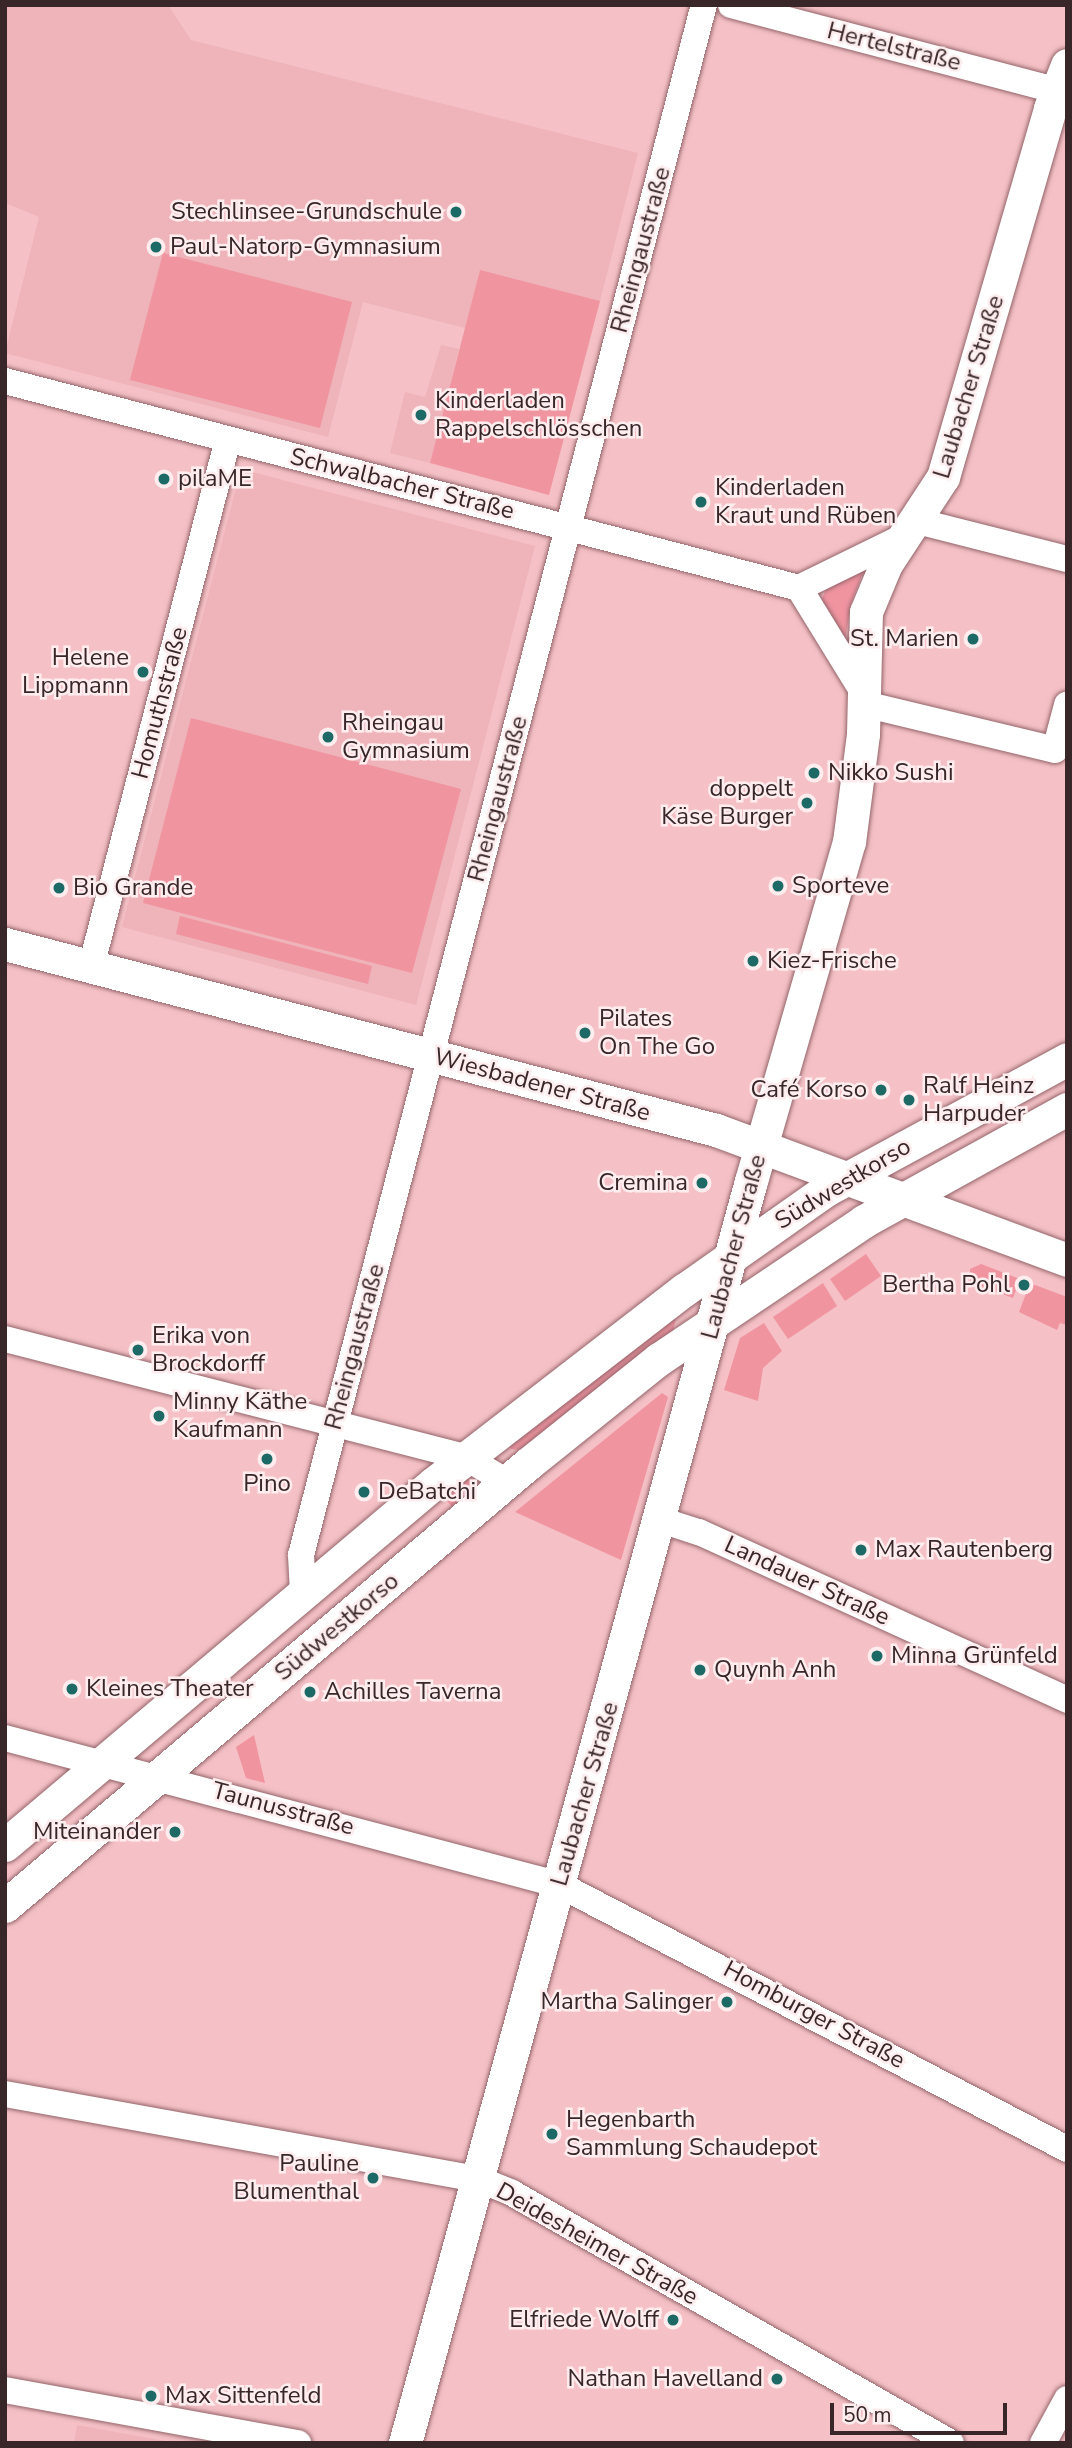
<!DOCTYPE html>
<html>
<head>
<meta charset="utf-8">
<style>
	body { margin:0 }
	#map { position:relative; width:1072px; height:2448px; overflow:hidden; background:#f5c1c6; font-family:"Nunito Sans",sans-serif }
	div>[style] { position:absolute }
	.built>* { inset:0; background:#efb3ba }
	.green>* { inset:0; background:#f094a0 }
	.roads { filter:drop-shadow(0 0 2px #93656a) drop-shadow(0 0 2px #93656a) }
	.minor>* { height:26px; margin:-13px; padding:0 13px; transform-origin:13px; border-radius:13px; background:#fff }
	.tertiary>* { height:33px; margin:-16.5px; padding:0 16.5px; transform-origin:16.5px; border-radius:16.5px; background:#fff }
	.dots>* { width:19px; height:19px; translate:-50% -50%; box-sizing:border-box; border:4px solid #fdedee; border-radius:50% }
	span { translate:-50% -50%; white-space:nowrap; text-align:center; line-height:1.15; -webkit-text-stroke:5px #fdedee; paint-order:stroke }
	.street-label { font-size:24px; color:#392628 }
	.poi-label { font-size:24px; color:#392628 }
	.right { translate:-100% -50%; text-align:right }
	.left { translate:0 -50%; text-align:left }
	.frame { position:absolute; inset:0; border:7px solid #392628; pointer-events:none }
	.scale { position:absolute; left:830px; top:2403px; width:177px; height:32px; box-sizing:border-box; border:4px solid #392628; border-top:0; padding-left:9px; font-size:21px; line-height:24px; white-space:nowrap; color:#392628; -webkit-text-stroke:5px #fdedee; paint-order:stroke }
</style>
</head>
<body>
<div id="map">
	<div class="built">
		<div style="clip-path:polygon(5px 5px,168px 5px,191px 40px,638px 153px,600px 301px,480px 271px,465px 328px,363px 302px,328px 437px,5px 353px,39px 217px,5px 203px)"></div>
		<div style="clip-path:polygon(441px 345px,459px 349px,430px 463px,390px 453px,405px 392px,425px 397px)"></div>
		<div style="clip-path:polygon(241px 469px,535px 546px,416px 1005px,122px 927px)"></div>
		<div style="clip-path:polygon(77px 2425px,177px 2443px,74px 2443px)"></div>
	</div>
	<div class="green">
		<div style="clip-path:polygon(163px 253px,352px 302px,320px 428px,130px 380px)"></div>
		<div style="clip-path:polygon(480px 270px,600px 301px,549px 495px,430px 463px)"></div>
		<div style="clip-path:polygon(866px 564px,851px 604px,845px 639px,821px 601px,826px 589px)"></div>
		<div style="clip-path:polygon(191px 718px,461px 789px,412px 973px,143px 903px)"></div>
		<div style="clip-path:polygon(180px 916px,372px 966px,368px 984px,176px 934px)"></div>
		<div style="clip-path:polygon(866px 1254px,881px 1276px,845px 1301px,830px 1279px)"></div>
		<div style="clip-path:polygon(981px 1264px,1020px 1279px,1013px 1298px,970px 1282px,970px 1269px)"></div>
		<div style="clip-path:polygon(823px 1283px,837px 1306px,788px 1339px,773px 1317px)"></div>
		<div style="clip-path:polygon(1030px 1283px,1067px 1297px,1067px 1325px,1060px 1323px,1057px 1330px,1019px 1312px)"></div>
		<div style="clip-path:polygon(678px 1310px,673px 1331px,519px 1450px,511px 1449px,508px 1445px)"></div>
		<div style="clip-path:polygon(764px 1323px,782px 1351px,763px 1368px,758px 1401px,724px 1390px,740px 1338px)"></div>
		<div style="clip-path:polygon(662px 1393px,668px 1397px,621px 1560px,515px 1512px)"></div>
		<div style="clip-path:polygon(468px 1477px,477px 1488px,453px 1508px,443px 1496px)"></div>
		<div style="clip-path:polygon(254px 1735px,265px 1783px,246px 1778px,236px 1747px)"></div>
	</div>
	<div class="roads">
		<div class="minor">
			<div style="left:731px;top:5px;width:347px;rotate:14.7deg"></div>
			<div style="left:5px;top:381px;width:821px;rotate:14.61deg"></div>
			<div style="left:799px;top:588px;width:120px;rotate:-26.1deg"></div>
			<div style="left:917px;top:521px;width:155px;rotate:14.2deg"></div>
			<div style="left:799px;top:588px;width:122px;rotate:58.4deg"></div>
			<div style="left:864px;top:704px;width:196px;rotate:13.5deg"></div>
			<div style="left:1055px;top:750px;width:47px;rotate:-75.1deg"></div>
			<div style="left:91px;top:967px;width:545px;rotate:-75.45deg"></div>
			<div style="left:5px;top:1339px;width:475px;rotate:14.4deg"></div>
			<div style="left:465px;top:1457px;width:49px;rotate:30.8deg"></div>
			<div style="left:661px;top:1520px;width:40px;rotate:18deg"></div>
			<div style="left:699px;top:1532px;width:405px;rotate:24.5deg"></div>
			<div style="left:303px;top:1593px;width:38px;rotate:-93deg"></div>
			<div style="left:301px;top:1555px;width:1602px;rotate:-75.43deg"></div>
			<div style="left:5px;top:1738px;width:574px;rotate:14.83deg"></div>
			<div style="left:560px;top:1885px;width:572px;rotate:27.51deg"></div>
			<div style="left:5px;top:2094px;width:481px;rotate:10.2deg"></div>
			<div style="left:478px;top:2179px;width:37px;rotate:22deg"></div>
			<div style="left:512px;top:2193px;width:505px;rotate:29.66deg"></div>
			<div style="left:5px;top:2390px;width:298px;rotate:10.3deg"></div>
			<div style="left:1043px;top:2443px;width:50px;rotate:-61.4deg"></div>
		</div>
		<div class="tertiary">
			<div style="left:5px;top:944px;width:735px;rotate:14.66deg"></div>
			<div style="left:716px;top:1130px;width:374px;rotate:20.3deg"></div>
			<div style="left:5px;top:1845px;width:561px;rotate:-40.16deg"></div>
			<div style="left:434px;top:1483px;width:316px;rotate:-37.7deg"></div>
			<div style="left:684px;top:1290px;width:174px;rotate:-35.2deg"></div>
			<div style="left:826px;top:1190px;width:274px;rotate:-28.5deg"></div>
			<div style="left:5px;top:1906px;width:686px;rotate:-40.21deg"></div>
			<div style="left:529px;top:1463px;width:166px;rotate:-38.7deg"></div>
			<div style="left:659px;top:1359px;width:247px;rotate:-33.9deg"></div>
			<div style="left:864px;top:1221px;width:232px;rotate:-28.9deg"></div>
			<div style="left:405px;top:2443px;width:1309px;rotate:-74.67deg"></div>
			<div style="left:751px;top:1181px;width:353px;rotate:-73.9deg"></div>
			<div style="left:849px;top:842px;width:109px;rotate:-82.6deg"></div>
			<div style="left:863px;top:734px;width:122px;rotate:-88.6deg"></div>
			<div style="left:866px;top:612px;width:52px;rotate:-67.4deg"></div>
			<div style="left:886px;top:564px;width:104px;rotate:-56.8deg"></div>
			<div style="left:943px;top:477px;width:384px;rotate:-73.8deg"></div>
			<div style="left:1050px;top:108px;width:46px;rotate:-68.4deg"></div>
		</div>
	</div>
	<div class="dots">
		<div style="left:456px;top:212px;background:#1d6966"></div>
		<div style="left:156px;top:247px;background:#1d6966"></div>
		<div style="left:421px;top:415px;background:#1d6966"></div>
		<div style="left:164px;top:479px;background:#1d6966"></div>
		<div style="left:701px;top:502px;background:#1d6966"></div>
		<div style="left:973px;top:639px;background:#1d6966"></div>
		<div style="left:143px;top:672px;background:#1d6966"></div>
		<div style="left:328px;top:737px;background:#1d6966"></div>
		<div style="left:814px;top:773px;background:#1d6966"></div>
		<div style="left:807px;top:803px;background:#1d6966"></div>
		<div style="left:778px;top:886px;background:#1d6966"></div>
		<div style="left:59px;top:888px;background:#1d6966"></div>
		<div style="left:753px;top:961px;background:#1d6966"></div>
		<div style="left:585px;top:1033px;background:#1d6966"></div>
		<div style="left:881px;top:1090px;background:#1d6966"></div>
		<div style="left:909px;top:1100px;background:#1d6966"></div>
		<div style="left:702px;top:1183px;background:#1d6966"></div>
		<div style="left:1024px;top:1285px;background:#1d6966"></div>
		<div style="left:138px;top:1350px;background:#1d6966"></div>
		<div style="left:159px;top:1416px;background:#1d6966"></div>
		<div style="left:267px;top:1459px;background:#1d6966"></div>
		<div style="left:364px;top:1492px;background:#1d6966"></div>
		<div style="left:861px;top:1550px;background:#1d6966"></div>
		<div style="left:877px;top:1656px;background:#1d6966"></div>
		<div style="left:700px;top:1670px;background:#1d6966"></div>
		<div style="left:72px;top:1689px;background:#1d6966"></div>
		<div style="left:310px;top:1692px;background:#1d6966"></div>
		<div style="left:175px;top:1832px;background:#1d6966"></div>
		<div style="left:727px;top:2002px;background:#1d6966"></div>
		<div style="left:552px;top:2134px;background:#1d6966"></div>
		<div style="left:373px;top:2178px;background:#1d6966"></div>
		<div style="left:673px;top:2320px;background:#1d6966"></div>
		<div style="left:777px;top:2379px;background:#1d6966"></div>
		<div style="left:151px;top:2396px;background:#1d6966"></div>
	</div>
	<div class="street-label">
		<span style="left:894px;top:47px;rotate:14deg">Hertelstraße</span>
		<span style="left:641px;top:250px;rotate:-75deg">Rheingaustraße</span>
		<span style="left:969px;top:387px;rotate:-73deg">Laubacher Straße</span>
		<span style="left:402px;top:484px;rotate:14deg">Schwalbacher Straße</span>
		<span style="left:160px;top:703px;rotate:-75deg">Homuthstraße</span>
		<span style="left:498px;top:799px;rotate:-75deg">Rheingaustraße</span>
		<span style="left:542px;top:1085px;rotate:15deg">Wiesbadener Straße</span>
		<span style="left:843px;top:1184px;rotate:-31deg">Südwestkorso</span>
		<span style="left:734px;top:1247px;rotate:-75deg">Laubacher Straße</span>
		<span style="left:355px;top:1347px;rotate:-75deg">Rheingaustraße</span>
		<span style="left:807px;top:1581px;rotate:25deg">Landauer Straße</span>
		<span style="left:337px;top:1627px;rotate:-40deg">Südwestkorso</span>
		<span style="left:585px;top:1794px;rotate:-74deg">Laubacher Straße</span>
		<span style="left:283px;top:1809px;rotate:15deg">Taunusstraße</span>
		<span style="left:814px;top:2015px;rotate:28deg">Homburger Straße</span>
		<span style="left:597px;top:2244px;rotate:29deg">Deidesheimer Straße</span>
	</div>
	<div class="poi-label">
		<span class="right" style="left:442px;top:212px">Stechlinsee-Grundschule</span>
		<span class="left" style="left:170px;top:247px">Paul-Natorp-Gymnasium</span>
		<span class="left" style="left:435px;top:415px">Kinderladen<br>Rappelschlösschen</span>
		<span class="left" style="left:178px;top:479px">pilaME</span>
		<span class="left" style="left:715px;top:502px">Kinderladen<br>Kraut und Rüben</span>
		<span class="right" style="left:959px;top:639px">St. Marien</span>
		<span class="right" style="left:129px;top:672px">Helene<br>Lippmann</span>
		<span class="left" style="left:342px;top:737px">Rheingau<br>Gymnasium</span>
		<span class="left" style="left:828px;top:773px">Nikko Sushi</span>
		<span class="right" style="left:793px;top:803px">doppelt<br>Käse Burger</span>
		<span class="left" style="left:792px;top:886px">Sporteve</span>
		<span class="left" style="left:73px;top:888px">Bio Grande</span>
		<span class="left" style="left:767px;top:961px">Kiez-Frische</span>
		<span class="left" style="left:599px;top:1033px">Pilates<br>On The Go</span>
		<span class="left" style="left:923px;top:1100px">Ralf Heinz<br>Harpuder</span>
		<span class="right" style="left:867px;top:1090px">Café Korso</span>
		<span class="right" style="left:688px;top:1183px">Cremina</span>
		<span class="right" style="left:1010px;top:1285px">Bertha Pohl</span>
		<span class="left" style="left:152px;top:1350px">Erika von<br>Brockdorff</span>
		<span class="left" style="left:173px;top:1416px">Minny Käthe<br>Kaufmann</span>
		<span style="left:267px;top:1484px">Pino</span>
		<span class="left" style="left:378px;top:1492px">DeBatchi</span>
		<span class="left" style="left:875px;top:1550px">Max Rautenberg</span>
		<span class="left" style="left:891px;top:1656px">Minna Grünfeld</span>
		<span class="left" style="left:714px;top:1670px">Quynh Anh</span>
		<span class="left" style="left:86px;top:1689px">Kleines Theater</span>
		<span class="left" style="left:324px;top:1692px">Achilles Taverna</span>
		<span class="right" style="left:161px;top:1832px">Miteinander</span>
		<span class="right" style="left:713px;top:2002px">Martha Salinger</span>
		<span class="left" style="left:566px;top:2134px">Hegenbarth<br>Sammlung Schaudepot</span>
		<span class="right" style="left:359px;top:2178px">Pauline<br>Blumenthal</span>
		<span class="right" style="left:659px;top:2320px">Elfriede Wolff</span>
		<span class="right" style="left:763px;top:2379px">Nathan Havelland</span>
		<span class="left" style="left:165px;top:2396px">Max Sittenfeld</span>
	</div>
	<div class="frame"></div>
	<div class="scale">50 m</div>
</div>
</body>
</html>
